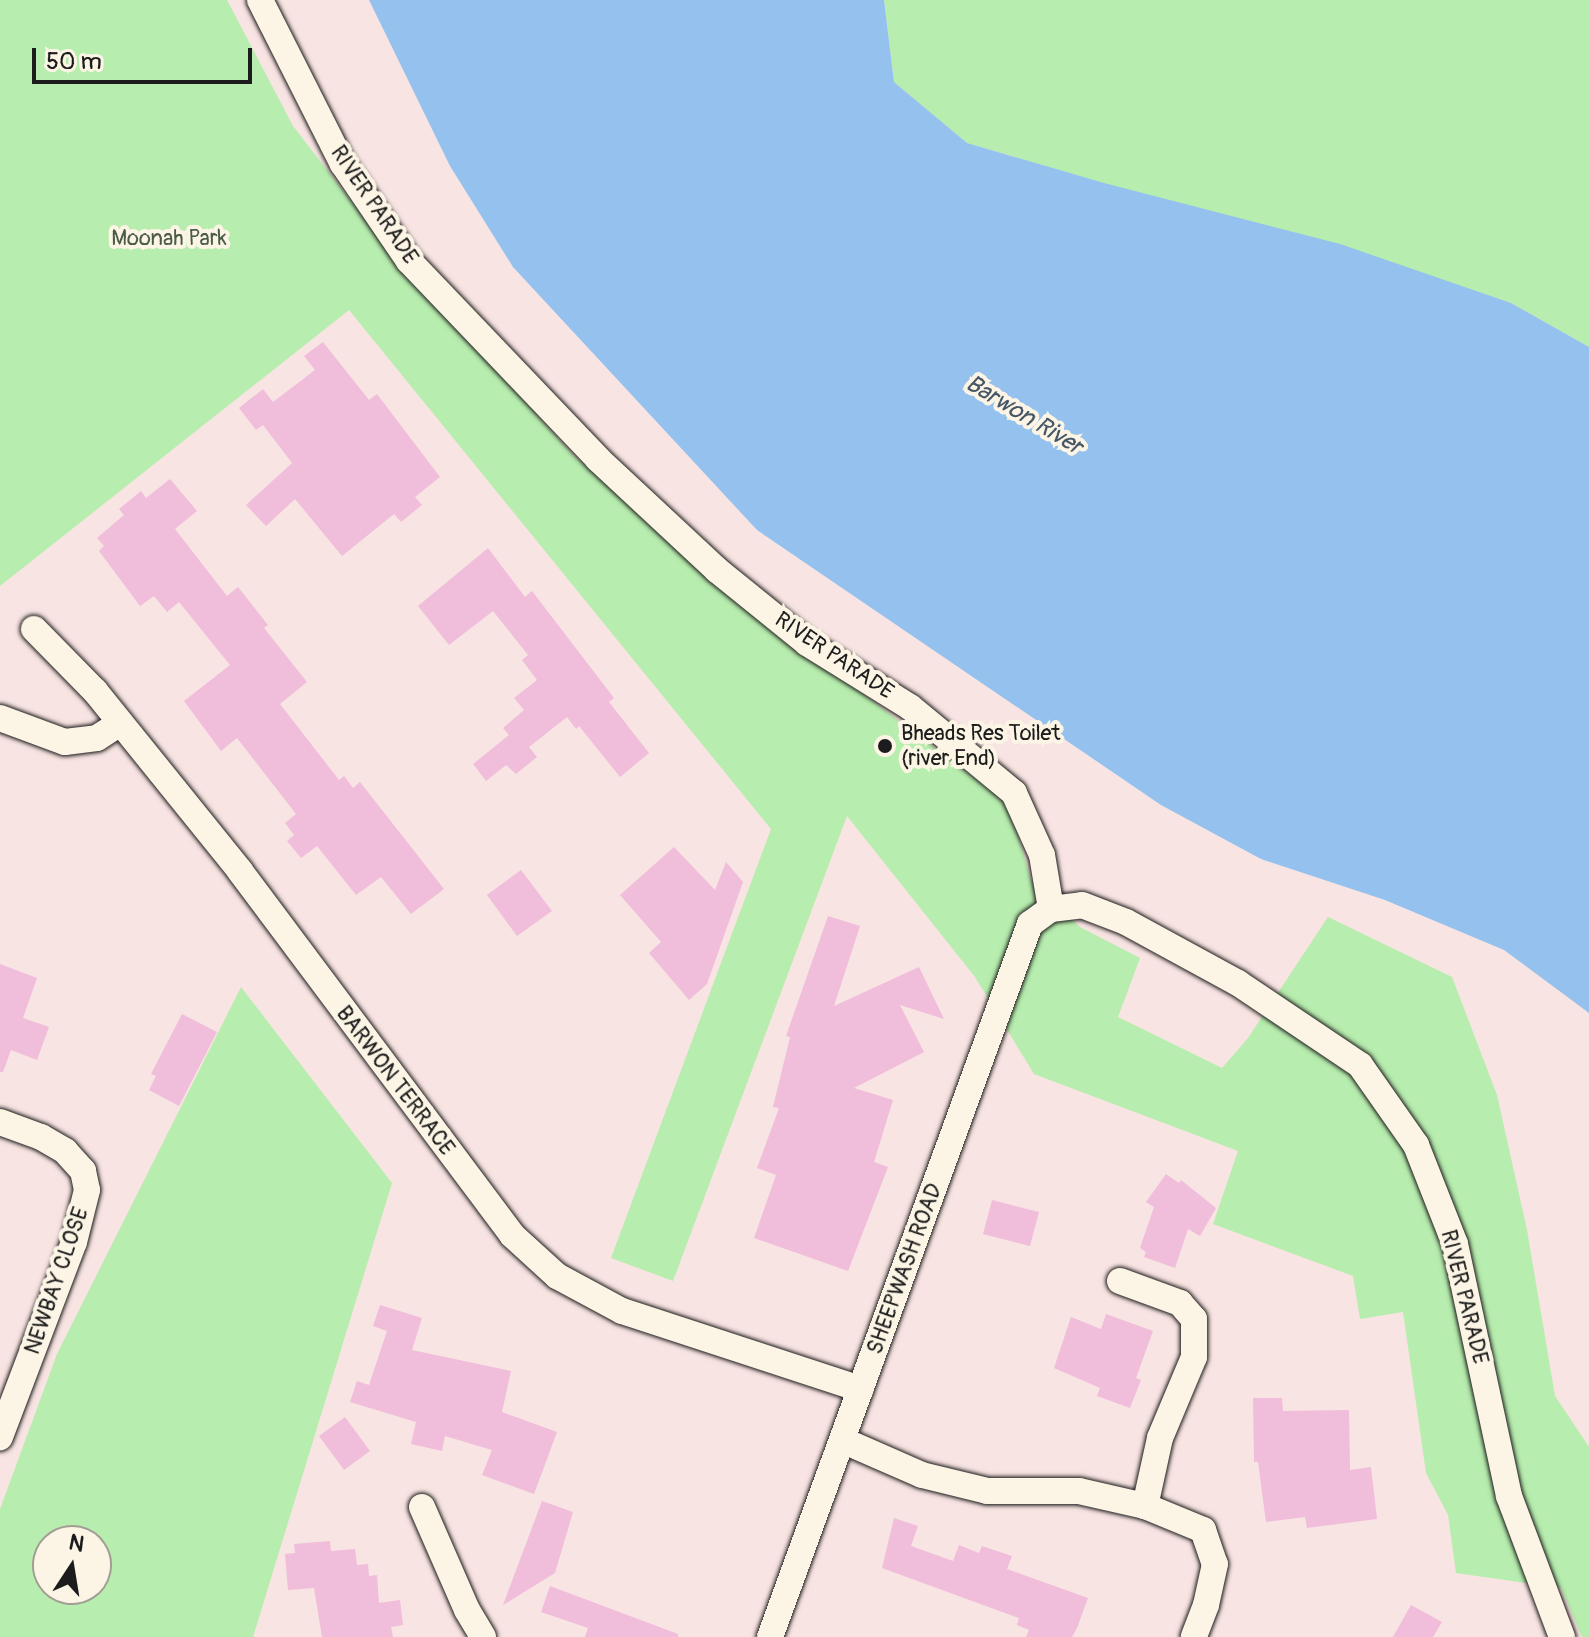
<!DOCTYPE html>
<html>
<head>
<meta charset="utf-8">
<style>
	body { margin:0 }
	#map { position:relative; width:1589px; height:1637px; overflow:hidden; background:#f8e4e2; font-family:Pangolin,sans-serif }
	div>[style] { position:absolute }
	.green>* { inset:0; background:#b7edae }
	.water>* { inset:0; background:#94c1ee }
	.building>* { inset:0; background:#f0bddb }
	.roads { filter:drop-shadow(0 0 2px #1c1c1c) drop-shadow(0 0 2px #1c1c1c) }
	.minor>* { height:26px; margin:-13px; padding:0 13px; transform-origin:13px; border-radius:13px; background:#fcf5e5 }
	.dots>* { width:22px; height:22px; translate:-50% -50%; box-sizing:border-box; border:4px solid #fcf5e5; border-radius:50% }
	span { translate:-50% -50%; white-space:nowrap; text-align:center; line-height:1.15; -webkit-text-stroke:8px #fcf5e5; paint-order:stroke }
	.street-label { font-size:22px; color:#1c1c1c }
	.park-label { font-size:22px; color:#4a5b48 }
	.poi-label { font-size:22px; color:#1c1c1c }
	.left { translate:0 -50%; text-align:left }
	.water-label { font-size:24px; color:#465666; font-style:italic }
	.north { position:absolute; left:32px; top:1525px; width:80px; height:80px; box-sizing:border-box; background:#fcf5e5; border:2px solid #a29e95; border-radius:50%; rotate:12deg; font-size:22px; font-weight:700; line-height:32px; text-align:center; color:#1c1c1c }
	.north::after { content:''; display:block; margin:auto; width:28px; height:36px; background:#1c1c1c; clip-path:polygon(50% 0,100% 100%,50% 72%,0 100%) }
	.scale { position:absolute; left:32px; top:48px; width:220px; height:36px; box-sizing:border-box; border:4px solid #1c1c1c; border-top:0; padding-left:10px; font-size:24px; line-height:28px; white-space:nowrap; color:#1c1c1c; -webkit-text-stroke:6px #fcf5e5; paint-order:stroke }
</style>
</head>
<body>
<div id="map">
	<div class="green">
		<div style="clip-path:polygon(0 0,227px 0,293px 126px,399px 263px,574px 456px,825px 665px,1009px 804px,1031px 880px,1080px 927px,1140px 958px,1118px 1017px,1222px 1068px,1248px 1038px,1328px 917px,1452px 977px,1497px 1095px,1527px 1230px,1555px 1396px,1589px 1447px,1589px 1637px,1582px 1637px,1561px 1588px,1456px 1573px,1448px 1515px,1426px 1473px,1403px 1312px,1360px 1319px,1353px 1276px,1213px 1224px,1238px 1151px,1034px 1074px,975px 977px,847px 816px,673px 1281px,611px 1258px,771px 829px,349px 310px,0 586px)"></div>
		<div style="clip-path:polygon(884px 0,1589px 0,1589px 347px,1511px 303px,967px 143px,894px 82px)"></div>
		<div style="clip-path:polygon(evenodd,241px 987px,392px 1183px,253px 1637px,0 1637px,0 1509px,57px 1354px,241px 987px,48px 1541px,96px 1541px,96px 1589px,48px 1589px,48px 1541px)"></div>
	</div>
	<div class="water">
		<div style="clip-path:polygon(369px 0,884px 0,894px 82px,967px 143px,1104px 183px,1340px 244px,1511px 303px,1589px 347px,1589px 1013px,1504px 950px,1385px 900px,1261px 859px,1161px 805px,757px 530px,513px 267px,450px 166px)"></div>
	</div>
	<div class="building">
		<div style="clip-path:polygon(323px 342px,369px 400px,377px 394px,440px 477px,415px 497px,422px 505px,401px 522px,394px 514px,342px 556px,295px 499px,266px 526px,246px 505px,292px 463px,263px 425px,256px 430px,239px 408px,263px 389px,273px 402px,315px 370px,304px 356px)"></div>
		<div style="clip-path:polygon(170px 479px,197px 511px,175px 529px,227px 596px,238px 587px,268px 625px,264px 628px,307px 682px,280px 704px,339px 780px,344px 776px,353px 788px,360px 782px,444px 889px,411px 914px,381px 877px,356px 895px,317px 846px,301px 858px,287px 841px,294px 835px,285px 823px,296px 814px,237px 738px,221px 751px,184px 701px,230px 665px,179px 602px,167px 612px,154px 596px,140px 606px,99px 551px,104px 546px,97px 538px,124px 515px,119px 509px,141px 491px,146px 498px)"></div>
		<div style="clip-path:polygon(488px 548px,525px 597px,532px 591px,614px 698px,609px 702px,649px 753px,620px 777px,579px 726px,576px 729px,567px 717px,529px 747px,537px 757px,516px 774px,506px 765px,486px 781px,473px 764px,509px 735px,503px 728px,524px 710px,514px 698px,537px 680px,522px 660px,528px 655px,493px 611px,449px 645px,418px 606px)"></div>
		<div style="clip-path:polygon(674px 847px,715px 890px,726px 862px,743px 882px,707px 984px,689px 1000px,649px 953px,661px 942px,620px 895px)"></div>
		<div style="clip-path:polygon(521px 870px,552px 911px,517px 936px,487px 895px)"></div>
		<div style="clip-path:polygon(828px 916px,860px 926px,834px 1006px,919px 967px,944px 1019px,900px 1005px,924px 1052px,854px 1088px,893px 1100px,874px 1162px,888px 1167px,848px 1271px,754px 1238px,776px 1175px,757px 1168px,779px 1108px,773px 1107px,790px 1037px,786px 1036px)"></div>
		<div style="clip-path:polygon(0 964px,37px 978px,23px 1018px,49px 1027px,37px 1060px,11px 1050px,3px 1072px,0 1072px)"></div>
		<div style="clip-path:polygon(182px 1014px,217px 1032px,179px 1106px,149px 1090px,156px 1076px,151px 1074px)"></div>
		<div style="clip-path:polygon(1166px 1174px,1179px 1183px,1181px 1180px,1216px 1208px,1200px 1236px,1188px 1229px,1175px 1268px,1144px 1257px,1146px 1252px,1140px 1248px,1154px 1207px,1146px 1202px)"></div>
		<div style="clip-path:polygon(992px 1200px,1039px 1212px,1030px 1246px,983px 1234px)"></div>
		<div style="clip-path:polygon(380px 1305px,422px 1318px,412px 1350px,511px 1371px,502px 1412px,557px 1432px,534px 1494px,482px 1475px,492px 1450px,445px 1436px,442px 1451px,411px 1444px,416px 1422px,350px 1402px,357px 1381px,369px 1385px,387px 1331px,373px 1326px)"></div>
		<div style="clip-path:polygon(1106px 1314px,1153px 1331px,1136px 1378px,1141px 1380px,1130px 1408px,1097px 1396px,1100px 1388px,1054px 1368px,1071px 1317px,1101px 1329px)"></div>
		<div style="clip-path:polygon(1253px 1398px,1282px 1398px,1283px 1411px,1349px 1410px,1350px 1470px,1371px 1467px,1377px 1519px,1307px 1528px,1305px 1517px,1266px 1522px,1258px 1462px,1254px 1462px)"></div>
		<div style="clip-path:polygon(345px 1417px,370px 1451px,344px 1470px,319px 1436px)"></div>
		<div style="clip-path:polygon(542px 1501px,573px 1512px,555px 1573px,503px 1605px)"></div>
		<div style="clip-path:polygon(894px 1518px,918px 1526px,911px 1546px,953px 1561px,959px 1545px,979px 1553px,982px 1546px,1012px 1556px,1007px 1569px,1088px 1598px,1077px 1628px,1072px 1637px,1026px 1637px,1029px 1630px,1017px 1625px,1019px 1618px,882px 1568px)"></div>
		<div style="clip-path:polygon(330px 1541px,331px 1551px,355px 1549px,357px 1565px,368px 1564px,369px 1576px,377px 1575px,379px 1603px,400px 1600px,403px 1625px,391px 1627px,393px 1637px,322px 1637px,314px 1588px,288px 1590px,285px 1554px,295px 1553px,294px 1544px)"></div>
		<div style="clip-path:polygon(550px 1586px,678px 1634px,678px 1637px,585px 1637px,588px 1628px,541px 1612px)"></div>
		<div style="clip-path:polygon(1411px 1605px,1442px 1622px,1433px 1637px,1393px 1637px)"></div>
	</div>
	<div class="roads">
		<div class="minor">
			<div style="left:260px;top:0;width:184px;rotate:63.2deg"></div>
			<div style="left:343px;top:164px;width:117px;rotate:55.8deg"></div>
			<div style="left:409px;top:261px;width:274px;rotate:46.3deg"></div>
			<div style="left:598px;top:459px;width:163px;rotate:43deg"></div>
			<div style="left:717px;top:570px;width:116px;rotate:39deg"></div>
			<div style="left:807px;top:643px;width:121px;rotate:31.9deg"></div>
			<div style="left:910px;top:707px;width:135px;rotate:39.6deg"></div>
			<div style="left:1014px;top:793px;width:68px;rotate:65.7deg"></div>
			<div style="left:1042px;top:855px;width:55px;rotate:80.5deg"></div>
			<div style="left:34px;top:629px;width:87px;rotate:45.5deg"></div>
			<div style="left:95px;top:691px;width:231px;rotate:51.1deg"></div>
			<div style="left:240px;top:871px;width:454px;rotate:53.2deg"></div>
			<div style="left:512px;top:1235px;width:61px;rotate:42.3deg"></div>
			<div style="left:557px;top:1276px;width:74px;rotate:28.3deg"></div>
			<div style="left:622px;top:1311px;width:251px;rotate:18.1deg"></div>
			<div style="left:0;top:718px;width:69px;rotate:20.3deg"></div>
			<div style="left:65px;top:742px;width:32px;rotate:-7deg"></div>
			<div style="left:97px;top:738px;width:27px;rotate:-33deg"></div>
			<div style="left:1051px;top:909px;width:31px;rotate:-7deg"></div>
			<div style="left:1082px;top:905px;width:47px;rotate:21.1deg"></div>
			<div style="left:1126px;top:922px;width:128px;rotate:28.6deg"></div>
			<div style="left:1238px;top:983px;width:147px;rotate:33.9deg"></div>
			<div style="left:1360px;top:1065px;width:98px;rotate:55deg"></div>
			<div style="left:1416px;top:1145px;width:106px;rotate:68.5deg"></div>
			<div style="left:1455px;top:1244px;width:258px;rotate:77.9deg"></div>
			<div style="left:1509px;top:1496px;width:151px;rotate:69.4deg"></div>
			<div style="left:0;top:1122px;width:44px;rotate:20.1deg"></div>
			<div style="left:41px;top:1137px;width:28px;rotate:30deg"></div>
			<div style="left:65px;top:1151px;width:27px;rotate:48deg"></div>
			<div style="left:83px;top:1171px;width:19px;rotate:78deg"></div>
			<div style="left:87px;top:1190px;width:54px;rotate:104deg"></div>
			<div style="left:74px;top:1242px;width:209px;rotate:110.8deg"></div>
			<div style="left:1120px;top:1281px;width:64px;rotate:20.1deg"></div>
			<div style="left:1180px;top:1303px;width:21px;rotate:49deg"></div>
			<div style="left:1194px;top:1319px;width:38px;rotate:90deg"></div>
			<div style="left:1194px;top:1357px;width:88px;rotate:112.8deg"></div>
			<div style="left:1160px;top:1438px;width:70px;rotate:102.4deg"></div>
			<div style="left:842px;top:1440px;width:87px;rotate:23.6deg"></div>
			<div style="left:922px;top:1475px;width:67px;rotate:13.8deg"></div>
			<div style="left:987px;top:1491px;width:92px"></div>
			<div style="left:1079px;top:1491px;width:68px;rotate:12.8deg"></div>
			<div style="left:1145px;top:1506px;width:63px;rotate:22.5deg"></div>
			<div style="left:1203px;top:1530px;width:36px;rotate:71deg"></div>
			<div style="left:1215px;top:1564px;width:42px;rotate:102.4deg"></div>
			<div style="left:1206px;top:1605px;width:34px;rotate:111deg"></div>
			<div style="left:422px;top:1507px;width:112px;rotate:66.4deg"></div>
			<div style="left:467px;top:1610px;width:31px;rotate:59deg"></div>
			<div style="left:770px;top:1637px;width:759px;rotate:-69.97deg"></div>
			<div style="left:1030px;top:924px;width:26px;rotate:-36deg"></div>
		</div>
	</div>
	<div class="dots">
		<div style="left:885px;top:746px;background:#1c1c1c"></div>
	</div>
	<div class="street-label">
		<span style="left:374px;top:205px;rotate:56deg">RIVER PARADE</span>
		<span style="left:834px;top:656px;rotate:34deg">RIVER PARADE</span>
		<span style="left:395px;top:1081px;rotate:53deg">BARWON TERRACE</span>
		<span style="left:905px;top:1269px;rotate:-70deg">SHEEPWASH ROAD</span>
		<span style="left:57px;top:1281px;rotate:-71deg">NEWBAY CLOSE</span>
		<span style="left:1464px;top:1297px;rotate:76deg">RIVER PARADE</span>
	</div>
	<div class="park-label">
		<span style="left:169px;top:239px">Moonah Park</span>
	</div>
	<div class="poi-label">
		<span class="left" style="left:901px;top:746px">Bheads Res Toilet<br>(river End)</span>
	</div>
	<div class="water-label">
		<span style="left:1024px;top:415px;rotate:31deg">Barwon River</span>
	</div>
	<div class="north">N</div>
	<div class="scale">50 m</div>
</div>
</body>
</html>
